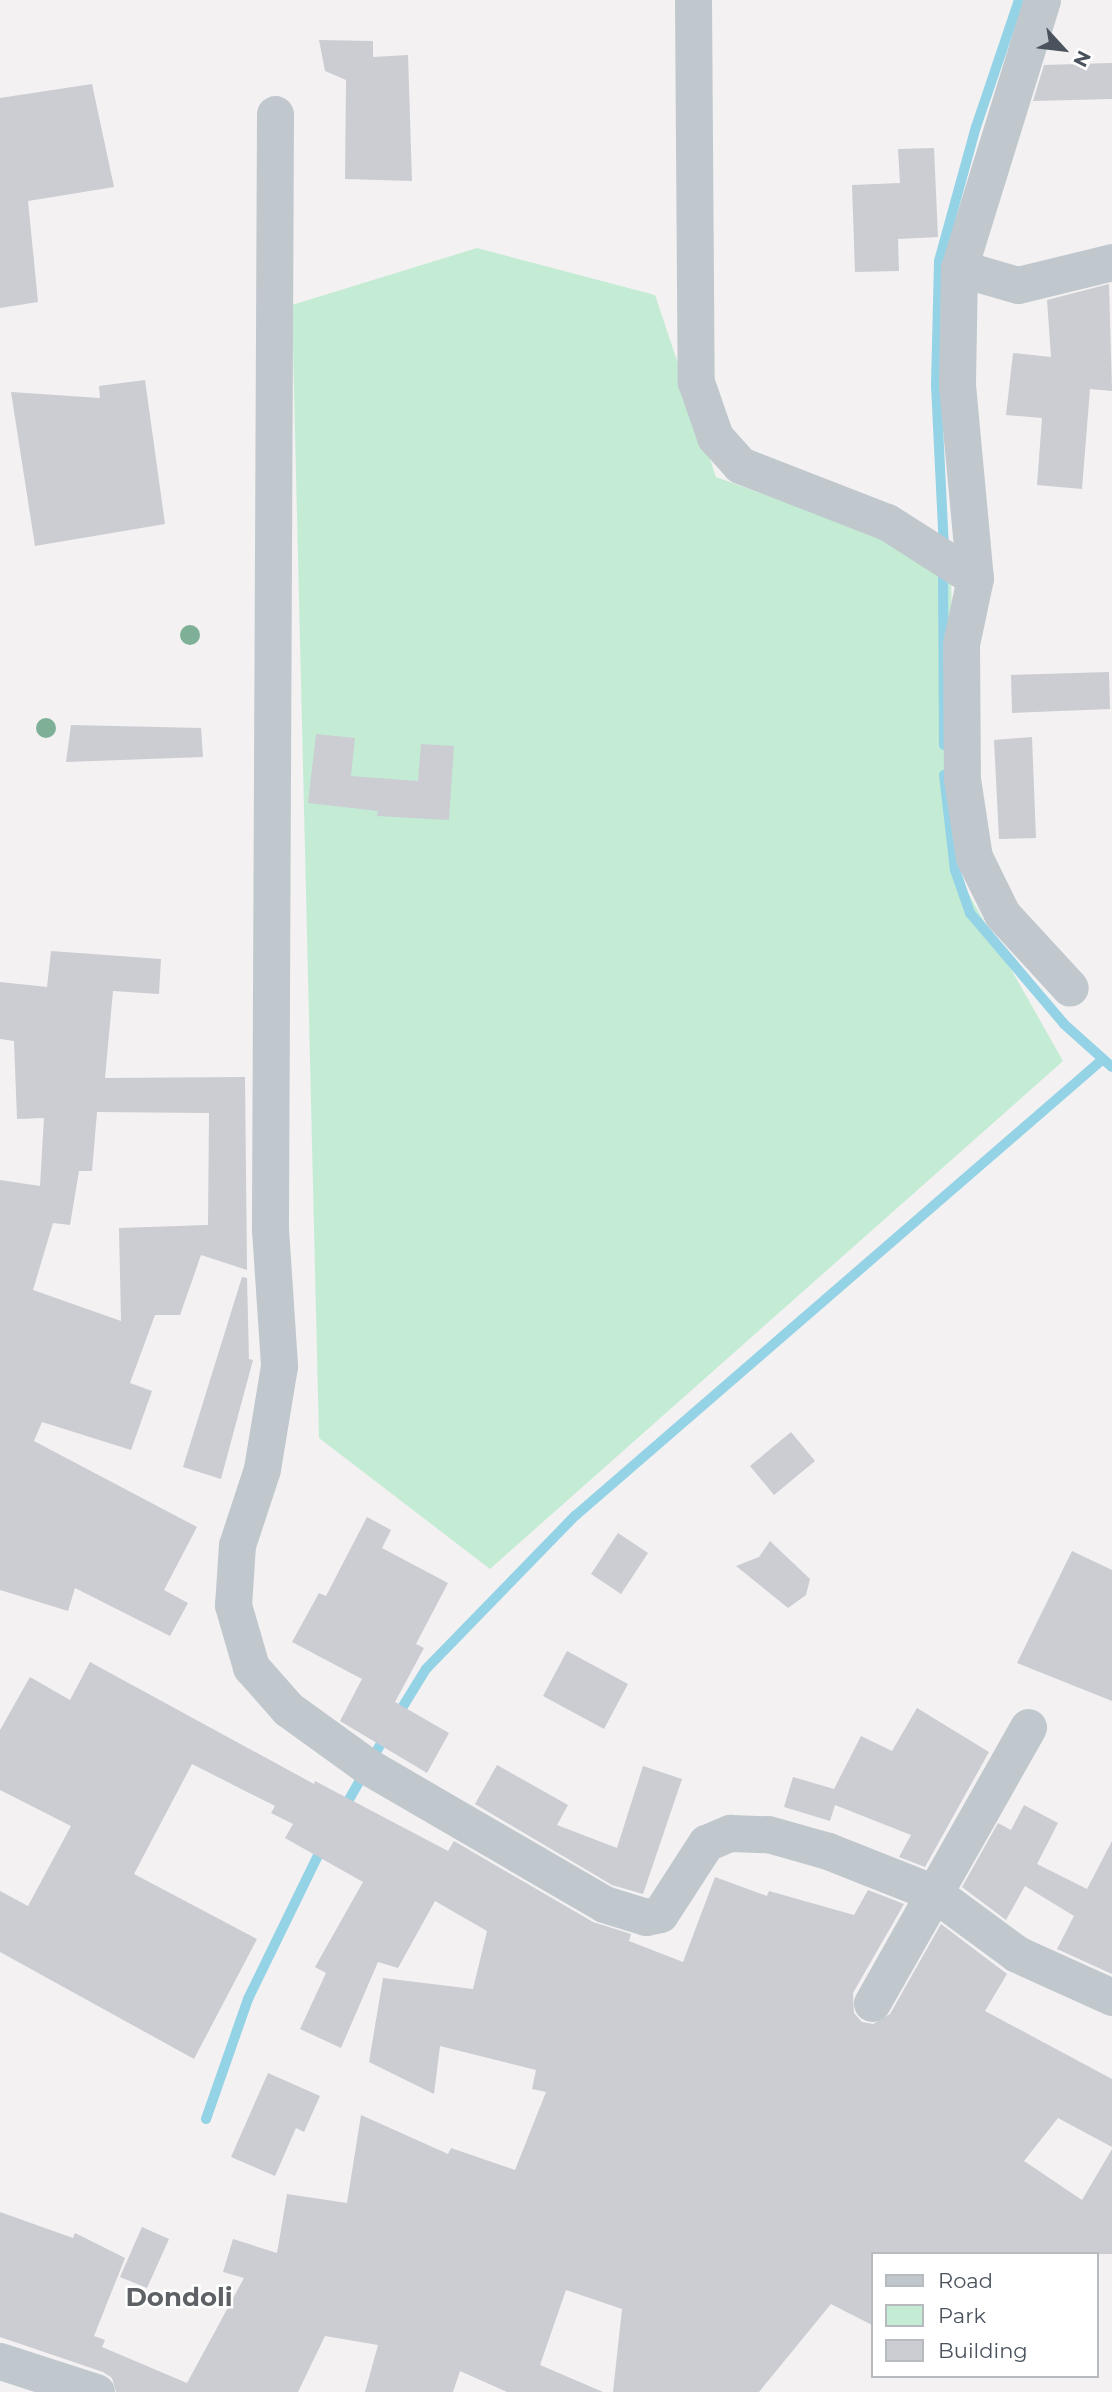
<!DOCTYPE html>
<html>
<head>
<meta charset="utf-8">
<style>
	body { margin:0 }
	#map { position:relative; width:1112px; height:2392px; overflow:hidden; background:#f3f1f1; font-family:Montserrat,sans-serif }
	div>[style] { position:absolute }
	.green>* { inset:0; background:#c4ecd5 }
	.stream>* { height:10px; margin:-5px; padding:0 5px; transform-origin:5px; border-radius:5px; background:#94d2e6 }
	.building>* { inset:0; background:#cbcdd3 }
	.minor>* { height:37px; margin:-18.5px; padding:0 18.5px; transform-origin:18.5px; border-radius:18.5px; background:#c0c8ce }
	.trees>* { width:20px; height:20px; margin:-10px; border-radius:50%; background:#7eb098 }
	span { translate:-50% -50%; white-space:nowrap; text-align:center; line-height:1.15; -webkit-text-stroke:5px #fff; paint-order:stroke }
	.district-label { font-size:26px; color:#5e6165; font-weight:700 }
	.legend { position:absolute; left:871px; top:2252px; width:228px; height:126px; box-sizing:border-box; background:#fff; border:2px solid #b7babe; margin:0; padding:9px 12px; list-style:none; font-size:21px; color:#4a535d }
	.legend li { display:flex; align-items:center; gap:14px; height:35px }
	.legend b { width:35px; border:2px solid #b7babe }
	.north { position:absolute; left:1028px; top:14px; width:70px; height:70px; -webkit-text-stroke:5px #fff; paint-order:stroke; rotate:117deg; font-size:19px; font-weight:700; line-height:28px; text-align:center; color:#4a535d }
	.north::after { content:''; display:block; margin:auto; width:24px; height:32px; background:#4a535d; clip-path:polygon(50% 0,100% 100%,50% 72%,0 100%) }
</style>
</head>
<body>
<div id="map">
	<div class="green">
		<div style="clip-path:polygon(477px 248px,655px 295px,716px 477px,951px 562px,955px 870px,1063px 1061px,490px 1569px,319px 1438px,292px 305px)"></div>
	</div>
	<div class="stream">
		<div style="left:944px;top:549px;width:164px;rotate:-92.8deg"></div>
		<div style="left:936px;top:385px;width:124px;rotate:-88.6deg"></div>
		<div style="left:939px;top:261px;width:139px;rotate:-74.6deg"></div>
		<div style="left:976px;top:127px;width:134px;rotate:-71.3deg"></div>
		<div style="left:943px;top:568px;width:177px;rotate:89.7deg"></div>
		<div style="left:944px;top:775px;width:96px;rotate:83.4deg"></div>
		<div style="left:955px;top:870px;width:46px;rotate:70.8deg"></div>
		<div style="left:970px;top:913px;width:145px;rotate:49.7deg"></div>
		<div style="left:1064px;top:1024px;width:64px;rotate:41.9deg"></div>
		<div style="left:397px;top:1716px;width:55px;rotate:-58.3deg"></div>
		<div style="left:426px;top:1669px;width:214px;rotate:-45.8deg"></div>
		<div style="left:575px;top:1516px;width:698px;rotate:-40.88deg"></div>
		<div style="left:343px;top:1810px;width:89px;rotate:-60.3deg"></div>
		<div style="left:206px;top:2119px;width:127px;rotate:-70.7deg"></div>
		<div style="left:248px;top:1999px;width:171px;rotate:-64deg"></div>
	</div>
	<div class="building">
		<div style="clip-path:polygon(319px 40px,373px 41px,373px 57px,408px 55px,412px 181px,345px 179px,346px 80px,325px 71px)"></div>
		<div style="clip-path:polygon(1112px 63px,1112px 99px,1033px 101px,1044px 65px)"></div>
		<div style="clip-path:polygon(92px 84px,114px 187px,28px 201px,38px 302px,0 308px,0 98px)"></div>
		<div style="clip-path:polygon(934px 148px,938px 237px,898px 239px,899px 271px,855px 272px,852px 185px,900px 183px,898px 149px)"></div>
		<div style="clip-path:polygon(1109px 284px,1112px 391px,1090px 389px,1082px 489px,1037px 485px,1042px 418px,1006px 415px,1013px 353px,1051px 357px,1047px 300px)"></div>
		<div style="clip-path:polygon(145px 380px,165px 524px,35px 546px,11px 392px,100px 398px,99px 386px)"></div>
		<div style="clip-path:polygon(1109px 672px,1110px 709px,1012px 713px,1011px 675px)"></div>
		<div style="clip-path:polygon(71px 725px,201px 728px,203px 757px,66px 762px)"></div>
		<div style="clip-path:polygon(316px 734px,355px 738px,351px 776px,418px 781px,421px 744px,454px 746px,449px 820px,377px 816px,378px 811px,308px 803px)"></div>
		<div style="clip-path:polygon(1032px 737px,1036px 838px,999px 839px,994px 740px)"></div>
		<div style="clip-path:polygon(evenodd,51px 951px,161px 959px,159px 994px,113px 991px,105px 1078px,245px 1077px,247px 1270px,201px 1255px,180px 1315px,155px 1315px,130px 1383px,152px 1391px,131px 1450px,42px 1422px,34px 1441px,197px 1527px,164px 1590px,188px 1603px,170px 1636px,75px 1588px,68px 1611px,0 1590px,0 1180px,40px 1186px,44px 1118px,17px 1119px,14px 1041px,0 1039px,0 982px,47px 987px,51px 951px,97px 1112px,209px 1113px,208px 1225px,119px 1228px,121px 1321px,33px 1290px,53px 1223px,70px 1225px,79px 1171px,92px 1171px,97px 1112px)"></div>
		<div style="clip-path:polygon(242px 1277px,247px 1278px,249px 1359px,253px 1360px,221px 1479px,183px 1467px)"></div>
		<div style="clip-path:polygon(791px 1432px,815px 1461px,774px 1495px,750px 1466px)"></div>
		<div style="clip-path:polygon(367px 1517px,391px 1530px,382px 1548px,448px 1583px,416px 1644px,424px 1648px,395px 1702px,449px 1733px,427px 1773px,340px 1721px,362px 1679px,292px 1642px,319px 1593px,326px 1596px)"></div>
		<div style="clip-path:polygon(618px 1533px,648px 1553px,621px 1594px,591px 1574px)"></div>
		<div style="clip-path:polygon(770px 1541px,810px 1579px,806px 1595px,788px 1608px,736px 1566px,759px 1557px)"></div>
		<div style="clip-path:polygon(1072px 1551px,1112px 1570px,1112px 1701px,1017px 1663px)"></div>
		<div style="clip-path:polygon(567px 1651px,628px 1684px,604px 1729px,543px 1696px)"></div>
		<div style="clip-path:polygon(90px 1662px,314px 1784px,315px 1781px,448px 1851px,454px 1841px,593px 1922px,631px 1934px,629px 1941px,683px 1962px,715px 1877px,767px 1896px,769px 1891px,854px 1915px,868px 1890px,904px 1904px,853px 1993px,854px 2013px,862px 2022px,873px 2024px,890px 2014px,941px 1924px,1007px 1974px,985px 2011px,1112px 2079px,1112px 2147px,1058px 2118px,1024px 2161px,1082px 2200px,1112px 2149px,1112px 2254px,872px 2254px,872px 2325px,831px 2304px,759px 2392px,613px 2392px,622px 2309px,566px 2290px,540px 2365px,603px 2392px,507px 2392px,460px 2371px,453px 2392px,365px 2392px,378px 2345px,325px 2336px,298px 2392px,116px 2392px,112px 2378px,103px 2372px,0 2337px,0 2212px,73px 2238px,75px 2233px,125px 2258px,94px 2336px,105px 2340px,102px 2347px,187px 2383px,244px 2278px,223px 2272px,233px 2239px,277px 2253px,287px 2194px,347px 2203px,361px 2115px,448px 2154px,451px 2148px,515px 2170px,546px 2092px,532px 2089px,536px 2070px,440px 2046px,434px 2094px,369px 2062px,383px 1978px,473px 1989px,487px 1931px,435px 1901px,398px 1968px,378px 1962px,341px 2048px,300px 2029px,326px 1973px,315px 1967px,363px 1882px,285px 1838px,293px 1824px,271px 1813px,275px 1806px,192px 1764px,134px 1874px,257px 1939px,194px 2059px,0 1952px,0 1891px,28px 1906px,71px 1826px,0 1790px,0 1730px,30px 1677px,70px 1700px)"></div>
		<div style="clip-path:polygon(917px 1708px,989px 1752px,925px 1867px,899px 1857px,911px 1835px,835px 1805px,830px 1821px,784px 1807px,793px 1777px,834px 1789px,861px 1736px,892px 1751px)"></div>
		<div style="clip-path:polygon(497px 1765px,568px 1805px,557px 1825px,617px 1848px,643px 1766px,682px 1779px,643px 1894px,612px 1885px,475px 1804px)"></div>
		<div style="clip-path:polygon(1024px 1805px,1058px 1823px,1037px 1864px,1087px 1889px,1112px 1841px,1112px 1974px,1057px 1949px,1074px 1916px,1025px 1886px,1006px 1920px,962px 1887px,998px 1823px,1011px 1830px)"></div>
		<div style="clip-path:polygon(268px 2073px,320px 2096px,304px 2132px,296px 2128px,275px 2176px,231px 2157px)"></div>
		<div style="clip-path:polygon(142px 2227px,169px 2239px,147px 2288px,120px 2277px)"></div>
	</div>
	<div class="minor">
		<div style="left:693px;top:0;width:382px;rotate:89.6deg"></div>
		<div style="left:696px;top:382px;width:58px;rotate:70.9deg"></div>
		<div style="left:715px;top:437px;width:38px;rotate:48deg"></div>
		<div style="left:740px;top:465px;width:158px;rotate:21.2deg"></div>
		<div style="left:887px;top:522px;width:104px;rotate:32.5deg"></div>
		<div style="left:1042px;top:0;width:281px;rotate:107.2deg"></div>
		<div style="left:959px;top:268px;width:117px;rotate:91deg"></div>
		<div style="left:957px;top:385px;width:194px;rotate:84.7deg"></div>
		<div style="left:975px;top:578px;width:67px;rotate:102deg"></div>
		<div style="left:961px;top:644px;width:135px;rotate:89.6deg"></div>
		<div style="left:962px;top:779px;width:79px;rotate:81.3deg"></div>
		<div style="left:974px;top:857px;width:64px;rotate:63.8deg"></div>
		<div style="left:1002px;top:914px;width:100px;rotate:47.4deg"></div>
		<div style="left:275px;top:114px;width:1115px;rotate:90.26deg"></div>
		<div style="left:270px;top:1229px;width:137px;rotate:86.2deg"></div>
		<div style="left:279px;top:1366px;width:104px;rotate:99.4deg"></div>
		<div style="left:262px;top:1469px;width:80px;rotate:108.2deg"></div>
		<div style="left:237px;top:1545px;width:60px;rotate:93.8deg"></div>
		<div style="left:233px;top:1605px;width:65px;rotate:73.8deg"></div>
		<div style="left:251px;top:1667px;width:56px;rotate:48.6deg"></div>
		<div style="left:288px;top:1709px;width:97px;rotate:35.8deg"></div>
		<div style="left:367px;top:1766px;width:274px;rotate:30.2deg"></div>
		<div style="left:604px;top:1904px;width:44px;rotate:17.2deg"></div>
		<div style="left:646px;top:1917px;width:14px;rotate:-12deg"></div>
		<div style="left:660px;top:1914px;width:85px;rotate:-57.1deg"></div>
		<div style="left:706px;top:1843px;width:26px;rotate:-23deg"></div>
		<div style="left:730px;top:1833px;width:38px;rotate:2deg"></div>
		<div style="left:768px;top:1834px;width:62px;rotate:15.8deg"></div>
		<div style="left:828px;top:1851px;width:114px;rotate:21.6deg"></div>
		<div style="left:934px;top:1893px;width:103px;rotate:36.3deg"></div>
		<div style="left:1017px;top:1954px;width:104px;rotate:24.4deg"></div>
		<div style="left:959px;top:268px;width:61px;rotate:16.1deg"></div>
		<div style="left:1018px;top:285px;width:97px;rotate:-13.7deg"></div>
		<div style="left:872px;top:2003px;width:317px;rotate:-60.5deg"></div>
		<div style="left:0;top:2361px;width:101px;rotate:17.9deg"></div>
	</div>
	<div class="trees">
		<div style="left:190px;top:635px"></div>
		<div style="left:46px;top:728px"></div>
	</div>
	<div class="district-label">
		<span style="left:179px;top:2298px">Dondoli</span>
	</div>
	<ul class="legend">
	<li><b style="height:9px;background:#c0c8ce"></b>Road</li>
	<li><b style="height:19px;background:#c4ecd5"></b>Park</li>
	<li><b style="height:19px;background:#cbcdd3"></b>Building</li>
	</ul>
	<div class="north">N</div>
</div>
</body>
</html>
